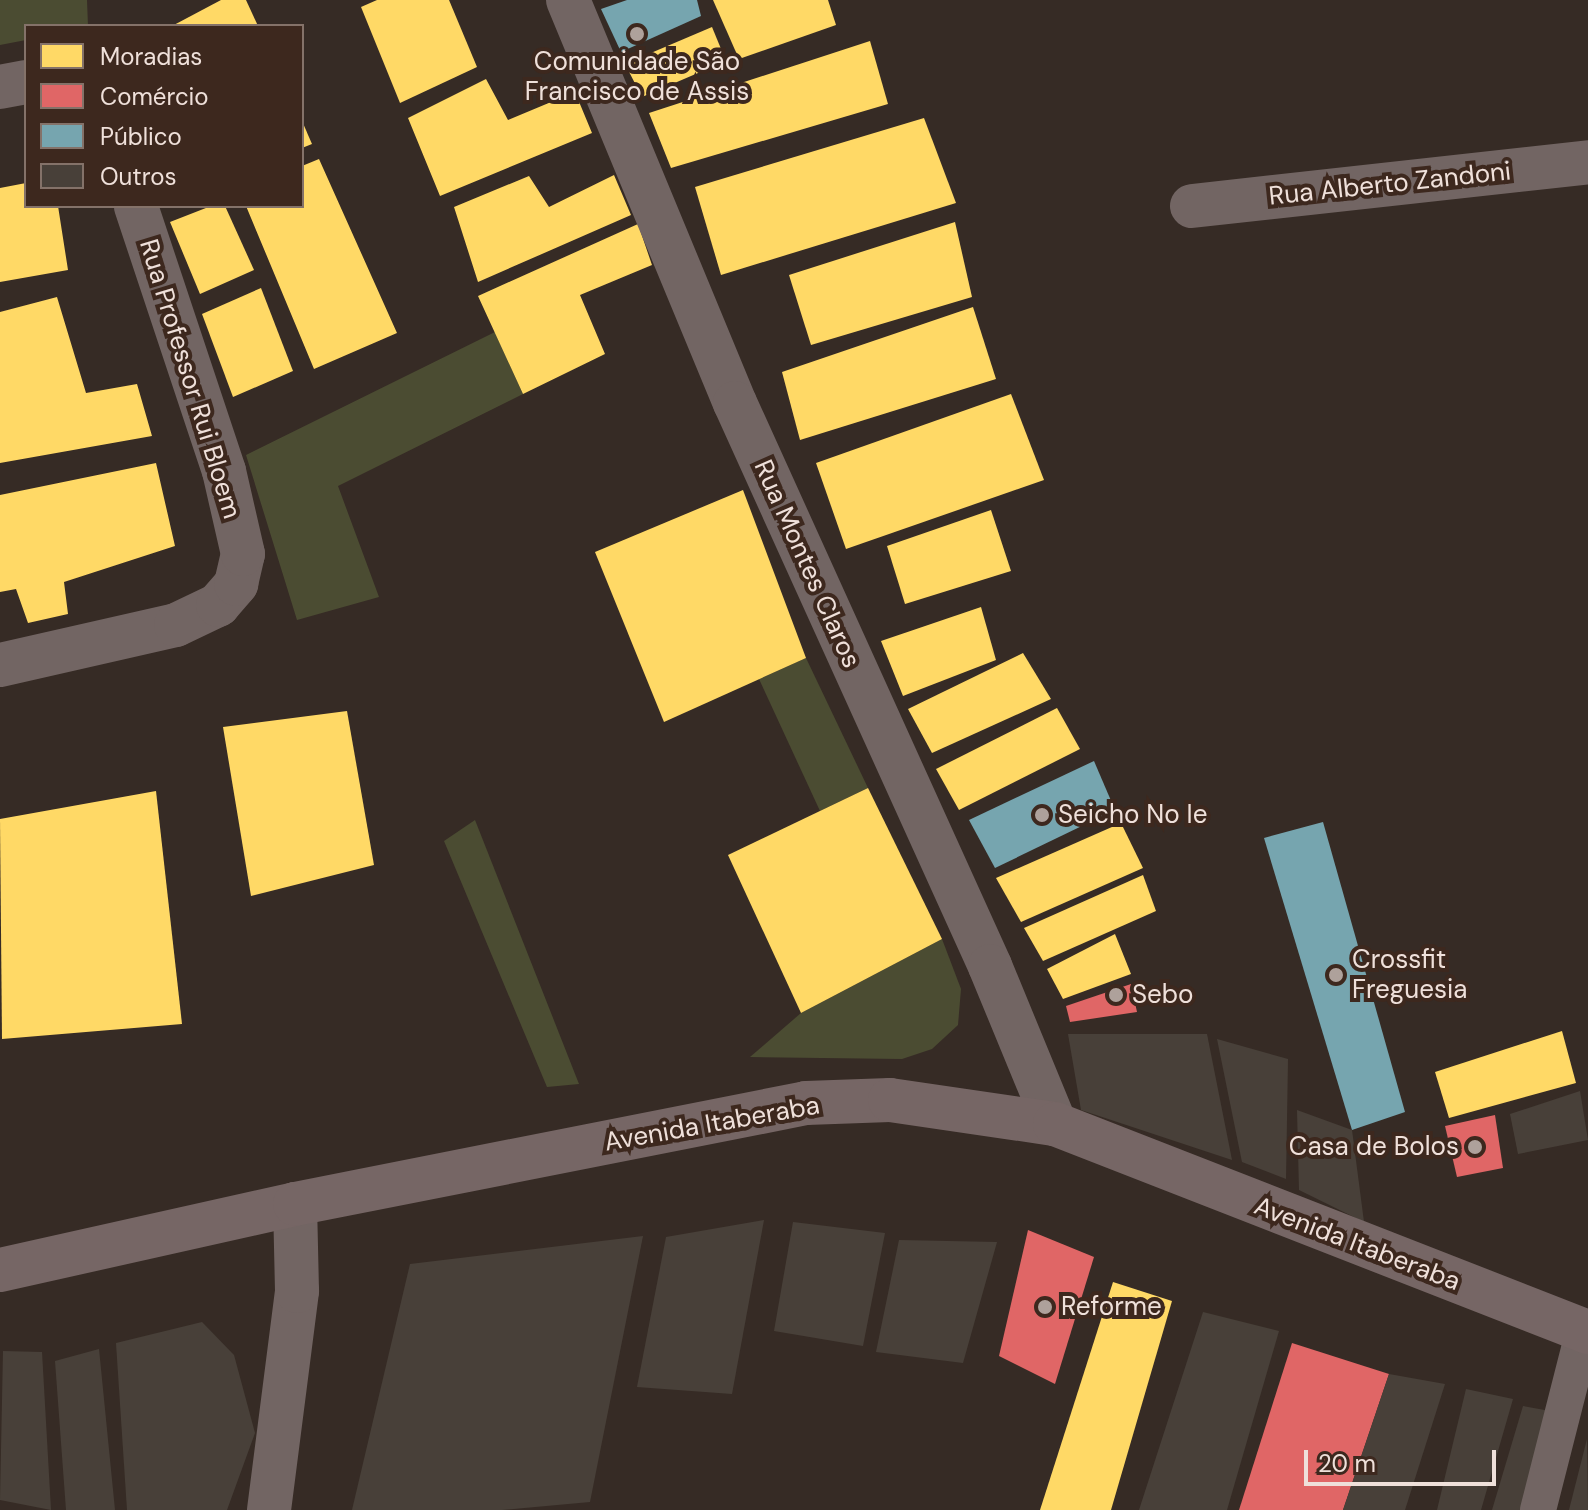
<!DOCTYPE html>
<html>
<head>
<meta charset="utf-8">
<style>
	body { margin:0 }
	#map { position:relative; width:1588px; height:1510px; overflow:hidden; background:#362b25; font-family:"DM Sans",sans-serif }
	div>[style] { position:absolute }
	.green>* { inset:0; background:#4b4c32 }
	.homes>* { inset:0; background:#ffd966 }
	.shops>* { inset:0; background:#e06666 }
	.public>* { inset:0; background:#76a5af }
	.building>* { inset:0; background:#484039 }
	.lane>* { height:36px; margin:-18px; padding:0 18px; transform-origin:18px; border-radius:18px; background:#726563 }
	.street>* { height:44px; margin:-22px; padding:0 22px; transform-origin:22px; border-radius:22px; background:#726563 }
	.secondary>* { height:44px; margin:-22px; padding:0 22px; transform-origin:22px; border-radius:22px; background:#766665 }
	.dots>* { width:22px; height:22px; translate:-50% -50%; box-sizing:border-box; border:4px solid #3d281e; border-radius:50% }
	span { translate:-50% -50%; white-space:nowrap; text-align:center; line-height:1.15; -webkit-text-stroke:8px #3d281e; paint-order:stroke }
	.poi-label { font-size:26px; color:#efe0da }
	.left { translate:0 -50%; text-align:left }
	.right { translate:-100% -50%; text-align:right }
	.street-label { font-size:26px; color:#efe0da }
	.legend { position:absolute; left:24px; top:24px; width:280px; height:184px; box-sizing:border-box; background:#3d281e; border:2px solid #847269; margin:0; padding:10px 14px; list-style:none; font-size:24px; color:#efe0da }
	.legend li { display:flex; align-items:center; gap:16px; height:40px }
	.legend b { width:40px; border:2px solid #847269 }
	.scale { position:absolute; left:1304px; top:1450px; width:192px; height:36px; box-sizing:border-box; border:4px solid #efe0da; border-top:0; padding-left:10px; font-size:24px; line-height:28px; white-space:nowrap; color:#efe0da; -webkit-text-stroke:6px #3d281e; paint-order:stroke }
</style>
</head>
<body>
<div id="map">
	<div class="green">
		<div style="clip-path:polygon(0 0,87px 0,88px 26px,26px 26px,26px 40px,0 45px)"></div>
		<div style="clip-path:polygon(495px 332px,523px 394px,338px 486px,379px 597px,297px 620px,246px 455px)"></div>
		<div style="clip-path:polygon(806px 658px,868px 788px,820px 811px,759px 679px)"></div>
		<div style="clip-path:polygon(475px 820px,579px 1084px,547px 1087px,444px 841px)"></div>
		<div style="clip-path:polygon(942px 939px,961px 989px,958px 1025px,932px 1049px,902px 1059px,750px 1057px,801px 1013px)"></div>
	</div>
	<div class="homes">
		<div style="clip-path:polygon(221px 0,246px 0,258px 26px,172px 26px)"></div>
		<div style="clip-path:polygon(377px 0,449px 0,477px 67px,400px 103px,361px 7px)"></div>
		<div style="clip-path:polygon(713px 0,828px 0,836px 25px,739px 59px)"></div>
		<div style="clip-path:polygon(712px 27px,726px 61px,642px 97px,625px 64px)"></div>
		<div style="clip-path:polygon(870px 41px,888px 104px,671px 168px,649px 113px)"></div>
		<div style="clip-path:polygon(486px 79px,508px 120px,575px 92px,592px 133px,440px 196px,408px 118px)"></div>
		<div style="clip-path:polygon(924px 118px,956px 203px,721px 275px,695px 187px)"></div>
		<div style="clip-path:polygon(302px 121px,312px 144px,302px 148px)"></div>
		<div style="clip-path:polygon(319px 159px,397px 333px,314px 369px,246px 206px,302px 206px,302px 166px)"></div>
		<div style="clip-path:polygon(614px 175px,631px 215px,478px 282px,454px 207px,529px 176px,549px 207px)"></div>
		<div style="clip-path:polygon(26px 183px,26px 206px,58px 206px,68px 270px,0 282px,0 188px)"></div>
		<div style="clip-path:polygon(211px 206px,225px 206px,254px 270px,200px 294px,170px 222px)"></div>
		<div style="clip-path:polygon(955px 222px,972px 297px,811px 345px,789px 275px)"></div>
		<div style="clip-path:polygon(638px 224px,652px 265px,580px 295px,605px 354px,523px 394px,478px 296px)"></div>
		<div style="clip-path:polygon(261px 288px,293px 371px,233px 397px,202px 314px)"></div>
		<div style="clip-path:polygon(57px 297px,86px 393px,137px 384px,152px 436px,0 463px,0 312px)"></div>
		<div style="clip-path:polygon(973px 307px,996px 379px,800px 440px,782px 372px)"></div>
		<div style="clip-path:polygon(1011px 394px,1044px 480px,846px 549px,816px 463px)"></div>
		<div style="clip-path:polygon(156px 463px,175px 546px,64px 582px,68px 614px,28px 623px,16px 589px,0 592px,0 495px)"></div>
		<div style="clip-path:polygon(743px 490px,806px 658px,664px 722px,595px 552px)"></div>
		<div style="clip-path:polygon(991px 510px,1011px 571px,905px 604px,887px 546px)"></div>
		<div style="clip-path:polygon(981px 607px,996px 660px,903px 696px,881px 641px)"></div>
		<div style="clip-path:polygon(1023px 653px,1051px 699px,932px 753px,908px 709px)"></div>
		<div style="clip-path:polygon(1057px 708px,1080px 749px,959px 810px,936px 769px)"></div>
		<div style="clip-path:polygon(347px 711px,374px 865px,251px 896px,223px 727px)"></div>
		<div style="clip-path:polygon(868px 788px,942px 939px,801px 1013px,728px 855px)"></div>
		<div style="clip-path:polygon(156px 791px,182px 1024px,2px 1039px,0 819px)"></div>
		<div style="clip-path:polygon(1121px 823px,1143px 868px,1021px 922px,996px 878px)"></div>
		<div style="clip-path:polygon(1143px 875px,1156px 911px,1043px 961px,1024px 928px)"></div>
		<div style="clip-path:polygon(1115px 934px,1131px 974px,1063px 999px,1047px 969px)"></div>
		<div style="clip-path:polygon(1562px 1031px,1576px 1083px,1449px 1118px,1435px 1072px)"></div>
		<div style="clip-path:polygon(1113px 1282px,1172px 1301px,1111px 1510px,1040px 1510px)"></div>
	</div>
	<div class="shops">
		<div style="clip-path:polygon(1131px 984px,1137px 1012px,1070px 1022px,1066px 1006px)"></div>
		<div style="clip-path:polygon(1495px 1115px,1503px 1168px,1457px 1177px,1445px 1126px)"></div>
		<div style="clip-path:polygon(1028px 1230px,1094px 1257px,1055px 1384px,999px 1356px)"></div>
		<div style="clip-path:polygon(1292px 1343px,1389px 1374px,1343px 1510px,1239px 1510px)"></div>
	</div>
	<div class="public">
		<div style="clip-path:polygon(627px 0,697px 0,701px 16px,621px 52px,601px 9px)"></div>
		<div style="clip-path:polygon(1094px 761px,1115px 810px,995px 868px,969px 820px)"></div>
		<div style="clip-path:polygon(1323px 822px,1405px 1112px,1352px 1130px,1264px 838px)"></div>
	</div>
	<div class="building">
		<div style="clip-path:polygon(1068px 1034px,1207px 1034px,1232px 1160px,1081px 1110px)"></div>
		<div style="clip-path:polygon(1217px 1039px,1288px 1059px,1286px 1179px,1242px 1162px)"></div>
		<div style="clip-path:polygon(1580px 1091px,1588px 1140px,1518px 1154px,1510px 1114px)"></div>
		<div style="clip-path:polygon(1297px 1110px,1352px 1130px,1364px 1222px,1299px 1190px)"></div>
		<div style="clip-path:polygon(764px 1220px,732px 1394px,637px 1387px,666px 1237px)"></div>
		<div style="clip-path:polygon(793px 1222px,885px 1233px,863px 1346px,774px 1331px)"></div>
		<div style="clip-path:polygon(643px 1236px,590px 1502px,502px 1510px,352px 1510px,410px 1264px)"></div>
		<div style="clip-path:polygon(899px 1240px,997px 1242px,963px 1363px,876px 1352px)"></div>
		<div style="clip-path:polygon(1203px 1312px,1279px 1331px,1227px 1510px,1139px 1510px)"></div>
		<div style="clip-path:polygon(202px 1322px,234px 1355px,255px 1433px,227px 1510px,127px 1510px,116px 1343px)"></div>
		<div style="clip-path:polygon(99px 1349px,115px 1510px,66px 1510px,55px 1361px)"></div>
		<div style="clip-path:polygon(3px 1351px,42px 1352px,51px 1510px,0 1500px)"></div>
		<div style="clip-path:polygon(1389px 1374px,1445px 1384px,1405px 1510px,1343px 1510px)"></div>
		<div style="clip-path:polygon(1466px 1389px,1513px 1399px,1481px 1510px,1437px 1510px)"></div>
		<div style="clip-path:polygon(1523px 1406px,1550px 1411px,1525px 1510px,1492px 1510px)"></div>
		<div style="clip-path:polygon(1587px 1439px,1588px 1510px,1569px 1510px)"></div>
	</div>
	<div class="lane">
		<div style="left:1538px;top:1510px;width:186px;rotate:-75.7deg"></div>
	</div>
	<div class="street">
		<div style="left:568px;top:0;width:436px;rotate:67.5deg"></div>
		<div style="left:735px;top:403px;width:618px;rotate:65.63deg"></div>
		<div style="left:990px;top:966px;width:171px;rotate:67.6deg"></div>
		<div style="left:0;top:87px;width:26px;rotate:-11deg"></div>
		<div style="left:1192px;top:206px;width:398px;rotate:-6.3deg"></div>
		<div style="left:0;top:665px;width:180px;rotate:-12.8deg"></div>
		<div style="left:176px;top:625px;width:47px;rotate:-25.5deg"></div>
		<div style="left:218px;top:605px;width:28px;rotate:-49deg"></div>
		<div style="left:236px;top:584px;width:31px;rotate:-77deg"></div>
		<div style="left:243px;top:554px;width:85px;rotate:-102.9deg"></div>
		<div style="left:224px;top:471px;width:279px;rotate:-108.4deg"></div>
		<div style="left:269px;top:1510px;width:221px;rotate:-82.7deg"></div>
		<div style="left:297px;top:1291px;width:87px;rotate:-91.3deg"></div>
	</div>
	<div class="secondary">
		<div style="left:0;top:1270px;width:302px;rotate:-12.6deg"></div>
		<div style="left:295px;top:1204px;width:521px;rotate:-11.18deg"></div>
		<div style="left:806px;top:1103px;width:84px;rotate:-2deg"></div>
		<div style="left:890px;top:1100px;width:167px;rotate:8.3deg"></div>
		<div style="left:1055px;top:1124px;width:572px;rotate:21.32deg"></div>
	</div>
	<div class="dots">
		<div style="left:637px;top:34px;background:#aea19b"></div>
		<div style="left:1042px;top:815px;background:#aea19b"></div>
		<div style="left:1336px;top:975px;background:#aea19b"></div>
		<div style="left:1116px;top:995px;background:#aea19b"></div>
		<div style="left:1475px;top:1147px;background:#aea19b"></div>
		<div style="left:1045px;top:1307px;background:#aea19b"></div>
	</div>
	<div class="poi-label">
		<span style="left:637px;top:77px">Comunidade São<br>Francisco de Assis</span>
		<span class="left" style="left:1058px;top:815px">Seicho No Ie</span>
		<span class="left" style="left:1352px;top:975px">Crossfit<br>Freguesia</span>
		<span class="left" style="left:1132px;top:995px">Sebo</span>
		<span class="right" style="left:1459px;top:1147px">Casa de Bolos</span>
		<span class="left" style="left:1061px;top:1307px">Reforme</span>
	</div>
	<div class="street-label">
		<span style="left:1390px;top:184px;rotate:-6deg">Rua Alberto Zandoni</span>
		<span style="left:190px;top:379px;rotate:73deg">Rua Professor Rui Bloem</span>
		<span style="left:807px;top:564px;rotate:66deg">Rua Montes Claros</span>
		<span style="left:712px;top:1124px;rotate:-10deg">Avenida Itaberaba</span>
		<span style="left:1357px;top:1244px;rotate:21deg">Avenida Itaberaba</span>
	</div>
	<ul class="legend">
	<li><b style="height:22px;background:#ffd966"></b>Moradias</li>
	<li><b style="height:22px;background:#e06666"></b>Comércio</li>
	<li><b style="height:22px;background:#76a5af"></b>Público</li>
	<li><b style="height:22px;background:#484039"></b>Outros</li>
	</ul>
	<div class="scale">20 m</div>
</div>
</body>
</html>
